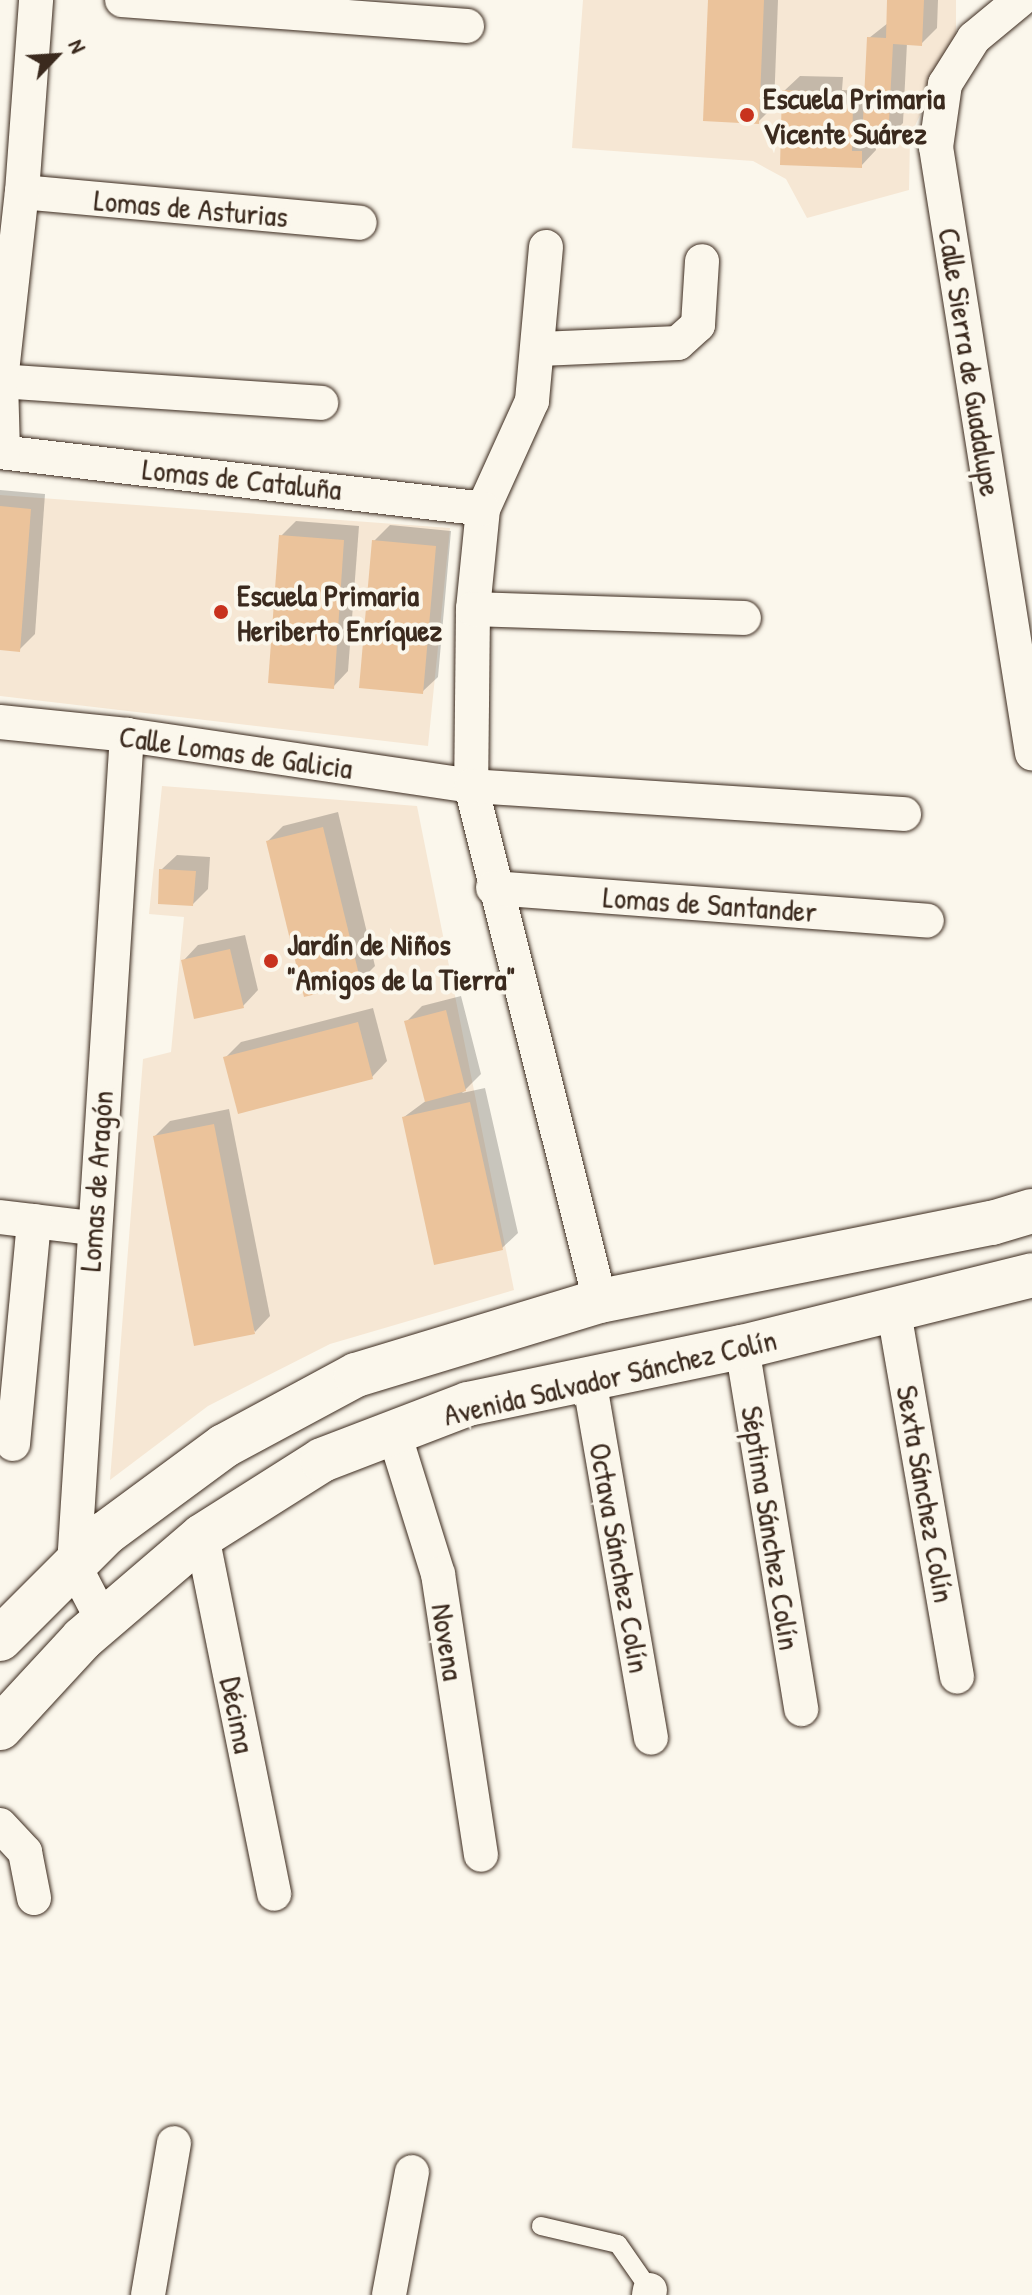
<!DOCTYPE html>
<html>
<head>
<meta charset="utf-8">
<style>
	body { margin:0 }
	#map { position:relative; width:1032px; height:2295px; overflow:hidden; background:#fbf7ec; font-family:"Patrick Hand",sans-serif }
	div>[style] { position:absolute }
	.built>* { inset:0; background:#f6e7d4 }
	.shadow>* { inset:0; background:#0003 }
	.building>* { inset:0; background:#ebc39b }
	.roads { filter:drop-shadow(0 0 2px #3b2a1e) drop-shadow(0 0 2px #3b2a1e) }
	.lane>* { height:18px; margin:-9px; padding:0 9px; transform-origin:9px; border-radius:9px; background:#fbf7ec }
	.street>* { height:34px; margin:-17px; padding:0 17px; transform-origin:17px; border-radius:17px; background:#fbf7ec }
	.secondary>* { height:44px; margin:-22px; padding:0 22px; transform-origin:22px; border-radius:22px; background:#fbf7ec }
	.dots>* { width:22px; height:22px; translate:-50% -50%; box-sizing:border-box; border:4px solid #fbf7ec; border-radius:50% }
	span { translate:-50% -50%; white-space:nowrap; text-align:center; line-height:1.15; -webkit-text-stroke:8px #fbf7ec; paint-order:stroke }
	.poi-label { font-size:30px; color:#3b2a1e; font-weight:700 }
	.left { translate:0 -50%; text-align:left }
	.street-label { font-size:30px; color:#3b2a1e }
	.north { position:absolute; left:16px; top:16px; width:80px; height:80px; -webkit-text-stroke:6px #fbf7ec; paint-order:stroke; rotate:65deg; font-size:22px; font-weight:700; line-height:32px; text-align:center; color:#3b2a1e }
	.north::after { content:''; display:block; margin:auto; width:28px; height:36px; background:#3b2a1e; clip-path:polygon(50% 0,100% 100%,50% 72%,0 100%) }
</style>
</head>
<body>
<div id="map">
	<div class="built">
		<div style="clip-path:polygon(583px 0,956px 0,956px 67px,930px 93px,910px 137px,909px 190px,807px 218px,786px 179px,753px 161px,572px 148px)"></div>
		<div style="clip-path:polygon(0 495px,450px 528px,428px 746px,0 696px)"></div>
		<div style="clip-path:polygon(162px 786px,417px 806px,514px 1290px,330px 1344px,208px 1406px,110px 1480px,143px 1059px,171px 1052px,184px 917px,149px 914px)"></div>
	</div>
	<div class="shadow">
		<div style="clip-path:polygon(710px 0,778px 0,774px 106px,758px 122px)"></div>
		<div style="clip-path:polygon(889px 0,938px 0,937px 28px,921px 44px,907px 43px,903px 123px,887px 139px,876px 138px,876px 150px,861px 166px,784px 91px,800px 76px,843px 77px,842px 90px,866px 91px,869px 38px,888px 23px)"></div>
		<div style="clip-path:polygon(0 490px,45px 494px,35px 634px,19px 650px,0 648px)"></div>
		<div style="clip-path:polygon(296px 521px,359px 526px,348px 671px,333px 687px,281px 536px)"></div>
		<div style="clip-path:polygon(390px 525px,451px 531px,438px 677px,422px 692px,374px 541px)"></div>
		<div style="clip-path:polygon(338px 812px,375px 966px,360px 981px,268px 841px,283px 826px)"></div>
		<div style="clip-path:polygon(177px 855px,210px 857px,208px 889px,193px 904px,161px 870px)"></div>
		<div style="clip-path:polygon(245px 935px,258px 990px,243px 1006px,183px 961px,198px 945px)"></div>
		<div style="clip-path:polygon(461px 996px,481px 1074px,462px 1093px,485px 1088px,518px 1233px,502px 1248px,404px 1117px,427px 1100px,406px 1022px,422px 1006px)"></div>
		<div style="clip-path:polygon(373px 1008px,387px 1061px,372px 1077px,225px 1058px,241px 1042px)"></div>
		<div style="clip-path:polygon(229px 1109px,270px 1316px,255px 1332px,155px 1136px,170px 1121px)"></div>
	</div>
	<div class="building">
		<div style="clip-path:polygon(708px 0,764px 0,759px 124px,703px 121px)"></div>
		<div style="clip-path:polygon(887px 0,924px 0,922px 46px,893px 44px,888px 141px,862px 140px,867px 37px,886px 38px)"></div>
		<div style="clip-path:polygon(782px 90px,828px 92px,827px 104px,853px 105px,852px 151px,862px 151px,862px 168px,780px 165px)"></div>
		<div style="clip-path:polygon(0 506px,31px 509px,20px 652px,0 650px)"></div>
		<div style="clip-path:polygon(279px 535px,344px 540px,334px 689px,268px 683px)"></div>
		<div style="clip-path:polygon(372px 540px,436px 546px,423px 694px,359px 688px)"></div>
		<div style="clip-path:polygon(323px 827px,361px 983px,304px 997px,266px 841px)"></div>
		<div style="clip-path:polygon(159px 869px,196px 871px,193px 906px,158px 904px)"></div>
		<div style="clip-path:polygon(230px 949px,244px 1008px,194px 1019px,181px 960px)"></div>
		<div style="clip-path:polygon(446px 1010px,466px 1091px,425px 1102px,404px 1021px)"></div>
		<div style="clip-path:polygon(358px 1022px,373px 1079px,238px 1114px,223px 1057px)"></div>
		<div style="clip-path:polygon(470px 1102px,503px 1250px,434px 1265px,402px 1117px)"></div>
		<div style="clip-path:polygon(214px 1124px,255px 1334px,194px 1346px,153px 1136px)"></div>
	</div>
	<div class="roads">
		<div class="lane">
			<div style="left:541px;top:2226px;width:79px;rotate:13.2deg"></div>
			<div style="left:618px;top:2244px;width:56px;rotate:55.2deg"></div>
		</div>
		<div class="street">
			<div style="left:122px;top:0;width:346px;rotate:4.3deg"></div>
			<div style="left:1020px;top:0;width:60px;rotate:140.4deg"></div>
			<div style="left:974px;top:38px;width:54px;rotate:122.2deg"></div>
			<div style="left:945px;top:84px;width:64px;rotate:98.1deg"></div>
			<div style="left:936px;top:147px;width:614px;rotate:81deg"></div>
			<div style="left:22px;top:192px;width:339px;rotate:5.2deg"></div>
			<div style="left:546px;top:247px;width:155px;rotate:95.2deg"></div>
			<div style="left:532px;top:401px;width:119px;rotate:114.4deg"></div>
			<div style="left:483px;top:509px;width:100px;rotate:95.7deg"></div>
			<div style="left:473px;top:609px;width:177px;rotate:90.6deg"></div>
			<div style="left:471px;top:786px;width:531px;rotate:75.94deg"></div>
			<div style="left:540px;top:349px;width:138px;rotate:-2.5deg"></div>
			<div style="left:678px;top:343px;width:27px;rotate:-42deg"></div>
			<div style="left:698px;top:325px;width:64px;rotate:-86.4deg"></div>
			<div style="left:0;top:381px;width:322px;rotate:3.9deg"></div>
			<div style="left:0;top:452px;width:486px;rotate:6.7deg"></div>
			<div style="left:3px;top:452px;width:71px;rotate:-91.6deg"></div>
			<div style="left:1px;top:381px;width:190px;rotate:-83.7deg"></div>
			<div style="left:22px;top:192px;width:193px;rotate:-85.8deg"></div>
			<div style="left:473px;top:609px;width:271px;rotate:1.9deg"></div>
			<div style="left:0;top:722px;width:128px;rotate:5.8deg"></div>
			<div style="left:127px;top:735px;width:348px;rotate:8.4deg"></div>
			<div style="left:471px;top:786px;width:434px;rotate:3.7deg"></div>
			<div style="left:493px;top:888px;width:435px;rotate:4.3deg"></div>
			<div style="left:0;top:1217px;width:93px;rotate:6.8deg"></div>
			<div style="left:894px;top:1312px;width:370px;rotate:80.2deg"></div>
			<div style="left:742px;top:1347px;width:367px;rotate:80.7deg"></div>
			<div style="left:589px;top:1379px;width:364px;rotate:80.2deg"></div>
			<div style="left:394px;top:1433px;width:148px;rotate:72.7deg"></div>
			<div style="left:438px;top:1574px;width:284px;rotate:81.3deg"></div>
			<div style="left:13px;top:1444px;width:224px;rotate:-84.6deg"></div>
			<div style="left:202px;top:1536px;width:365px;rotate:78.6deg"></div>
			<div style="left:103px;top:1621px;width:63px;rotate:-117.4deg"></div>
			<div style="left:74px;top:1565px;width:832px;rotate:-86.35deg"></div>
			<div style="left:0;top:1825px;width:37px;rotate:47deg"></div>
			<div style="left:25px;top:1852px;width:47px;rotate:78.9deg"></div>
			<div style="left:148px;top:2295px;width:154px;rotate:-80.3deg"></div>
			<div style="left:389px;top:2295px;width:125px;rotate:-79.4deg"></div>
			<div style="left:649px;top:2295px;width:5px;rotate:-79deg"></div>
		</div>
		<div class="secondary">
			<div style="left:0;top:1639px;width:150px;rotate:-45deg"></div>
			<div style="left:106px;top:1533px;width:147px;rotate:-36.4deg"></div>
			<div style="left:224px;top:1446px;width:150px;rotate:-28.3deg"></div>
			<div style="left:356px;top:1375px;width:255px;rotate:-16.9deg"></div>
			<div style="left:600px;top:1301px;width:400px;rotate:-11.3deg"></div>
			<div style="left:992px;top:1223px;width:42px;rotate:-16.7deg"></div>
			<div style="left:0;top:1728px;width:121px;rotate:-47.3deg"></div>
			<div style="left:82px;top:1639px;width:158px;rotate:-40.6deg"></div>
			<div style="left:202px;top:1536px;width:142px;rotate:-32.3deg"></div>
			<div style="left:322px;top:1460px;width:156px;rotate:-21deg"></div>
			<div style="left:468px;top:1404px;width:280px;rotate:-11.8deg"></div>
			<div style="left:742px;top:1347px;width:299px;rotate:-13.9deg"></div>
		</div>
	</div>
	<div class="dots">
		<div style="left:747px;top:115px;background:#c8321e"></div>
		<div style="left:221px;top:612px;background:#c8321e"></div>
		<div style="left:271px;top:961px;background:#c8321e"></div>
	</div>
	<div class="poi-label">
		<span class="left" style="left:763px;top:115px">Escuela Primaria<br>Vicente Suárez</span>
		<span class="left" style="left:237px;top:612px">Escuela Primaria<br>Heriberto Enríquez</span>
		<span class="left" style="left:287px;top:961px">Jardín de Niños<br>"Amigos de la Tierra"</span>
	</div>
	<div class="street-label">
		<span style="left:191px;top:208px;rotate:5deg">Lomas de Asturias</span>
		<span style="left:970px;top:362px;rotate:81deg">Calle Sierra de Guadalupe</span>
		<span style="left:242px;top:479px;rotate:6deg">Lomas de Cataluña</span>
		<span style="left:236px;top:752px;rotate:8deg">Calle Lomas de Galicia</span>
		<span style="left:710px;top:904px;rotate:4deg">Lomas de Santander</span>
		<span style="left:96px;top:1181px;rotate:-86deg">Lomas de Aragón</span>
		<span style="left:610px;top:1377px;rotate:-13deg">Avenida Salvador Sánchez Colín</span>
		<span style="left:926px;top:1494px;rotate:80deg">Sexta Sánchez Colín</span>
		<span style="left:771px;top:1528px;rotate:81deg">Séptima Sánchez Colín</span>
		<span style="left:620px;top:1558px;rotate:80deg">Octava Sánchez Colín</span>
		<span style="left:448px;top:1642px;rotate:81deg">Novena</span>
		<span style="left:238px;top:1715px;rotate:79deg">Décima</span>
	</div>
	<div class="north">N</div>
</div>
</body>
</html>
